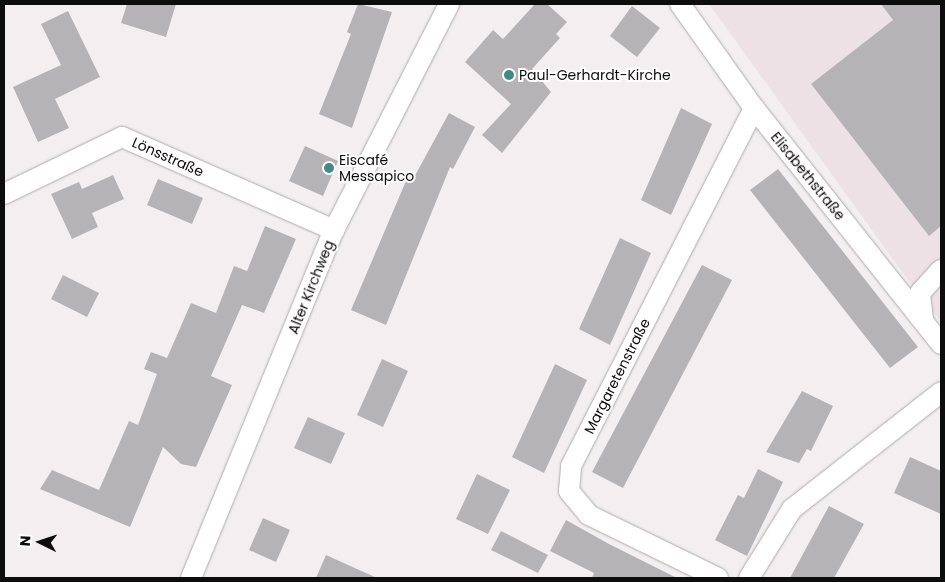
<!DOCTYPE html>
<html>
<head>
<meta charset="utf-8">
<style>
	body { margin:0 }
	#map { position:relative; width:945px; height:582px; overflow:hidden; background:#f3eff0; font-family:Poppins,sans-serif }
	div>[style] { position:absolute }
	.built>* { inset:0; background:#eee1e6 }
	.building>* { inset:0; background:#b5b3b5 }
	.roads { filter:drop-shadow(0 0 1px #aeaaab) drop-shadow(0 0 1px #aeaaab) }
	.minor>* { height:20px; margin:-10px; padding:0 10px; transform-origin:10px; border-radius:10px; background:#fff }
	.dots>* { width:14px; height:14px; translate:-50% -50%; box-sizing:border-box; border:2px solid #fffdfd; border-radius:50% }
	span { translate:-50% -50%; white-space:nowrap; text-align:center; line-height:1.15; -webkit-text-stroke:4px #fffdfd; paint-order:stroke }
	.poi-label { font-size:14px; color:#0e0d0d }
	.left { translate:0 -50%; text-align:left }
	.street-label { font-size:14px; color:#0e0d0d }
	.frame { position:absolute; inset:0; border:5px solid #0e0d0d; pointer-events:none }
	.north { position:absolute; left:15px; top:517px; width:50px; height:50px; -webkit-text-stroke:4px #fffdfd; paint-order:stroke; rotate:274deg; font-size:14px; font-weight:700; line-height:20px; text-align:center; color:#0e0d0d }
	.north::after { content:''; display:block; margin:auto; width:18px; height:22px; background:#0e0d0d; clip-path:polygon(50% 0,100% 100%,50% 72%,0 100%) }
</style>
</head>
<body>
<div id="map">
	<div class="built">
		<div style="clip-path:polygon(709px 4px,941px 4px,941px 322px,902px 272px)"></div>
	</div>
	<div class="building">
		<div style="clip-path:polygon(127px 4px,176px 4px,166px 37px,121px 23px)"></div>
		<div style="clip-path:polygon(358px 4px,392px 12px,352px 128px,319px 114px,351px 34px,347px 32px)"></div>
		<div style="clip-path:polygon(535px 4px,547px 4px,567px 22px,556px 34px,560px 38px,532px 69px,551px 92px,502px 153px,482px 135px,511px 104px,465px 62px,493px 30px,503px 39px)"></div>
		<div style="clip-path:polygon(881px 4px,941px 4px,941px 226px,929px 236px,811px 84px,893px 20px)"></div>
		<div style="clip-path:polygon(632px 6px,660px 28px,637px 57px,610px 36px)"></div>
		<div style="clip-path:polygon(68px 11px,100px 77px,55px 99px,69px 128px,38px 142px,13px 87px,61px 65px,41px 24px)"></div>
		<div style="clip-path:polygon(681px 108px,712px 124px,671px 215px,641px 200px)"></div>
		<div style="clip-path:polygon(449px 113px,475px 127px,453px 169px,450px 167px,386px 325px,351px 310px,406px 181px,411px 183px)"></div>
		<div style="clip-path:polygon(305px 146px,338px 161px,323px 196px,289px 181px)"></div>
		<div style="clip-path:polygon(778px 169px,918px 347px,890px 368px,750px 190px)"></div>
		<div style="clip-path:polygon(113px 175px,124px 199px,92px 213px,98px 227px,72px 239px,51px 194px,79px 182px,82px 189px)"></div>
		<div style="clip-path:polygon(158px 179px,203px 198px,192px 224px,147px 205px)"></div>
		<div style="clip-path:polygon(265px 226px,296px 239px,264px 313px,242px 305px,211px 376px,232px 385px,196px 467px,181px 464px,163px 447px,130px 527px,40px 489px,52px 470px,99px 490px,129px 421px,138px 425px,157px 374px,144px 369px,151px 352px,167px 358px,191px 303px,216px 313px,234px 266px,247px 271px)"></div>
		<div style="clip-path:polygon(620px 238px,651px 253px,610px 345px,579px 329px)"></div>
		<div style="clip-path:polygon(702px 265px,732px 280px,623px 488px,592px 472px)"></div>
		<div style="clip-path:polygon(63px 275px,99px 293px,87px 317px,51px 299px)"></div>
		<div style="clip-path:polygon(382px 359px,408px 371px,383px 427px,357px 415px)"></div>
		<div style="clip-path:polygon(555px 364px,587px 380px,544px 473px,512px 457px)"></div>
		<div style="clip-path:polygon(802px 391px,833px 406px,811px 451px,807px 449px,799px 463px,766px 452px)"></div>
		<div style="clip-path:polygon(308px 417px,345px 433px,331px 464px,294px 448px)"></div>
		<div style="clip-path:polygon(910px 457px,941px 471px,941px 514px,894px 493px)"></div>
		<div style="clip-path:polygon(758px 469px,783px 482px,747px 556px,715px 540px,738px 495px,744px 498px)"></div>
		<div style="clip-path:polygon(477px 474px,510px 490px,488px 534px,456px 519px)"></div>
		<div style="clip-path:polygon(829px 506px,864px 524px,834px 578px,790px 578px)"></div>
		<div style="clip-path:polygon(263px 518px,290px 530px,276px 562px,249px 550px)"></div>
		<div style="clip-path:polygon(566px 520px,609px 544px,677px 578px,592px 578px,594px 573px,550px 551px)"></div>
		<div style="clip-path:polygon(501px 531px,548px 555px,538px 573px,491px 550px)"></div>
		<div style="clip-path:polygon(326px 555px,377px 578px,316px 578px)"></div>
	</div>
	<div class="roads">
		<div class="minor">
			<div style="left:680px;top:4px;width:128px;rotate:54.6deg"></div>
			<div style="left:754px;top:108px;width:301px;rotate:51.6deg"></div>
			<div style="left:4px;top:194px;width:131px;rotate:-25.8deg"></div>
			<div style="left:122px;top:137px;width:232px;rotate:23.7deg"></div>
			<div style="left:923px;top:319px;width:26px;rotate:-97deg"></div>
			<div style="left:920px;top:293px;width:31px;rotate:-48deg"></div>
			<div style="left:191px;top:578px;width:376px;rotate:-67.7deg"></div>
			<div style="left:334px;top:230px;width:254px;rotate:-63deg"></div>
			<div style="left:718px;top:578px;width:144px;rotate:-154deg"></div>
			<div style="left:589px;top:515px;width:31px;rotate:-130deg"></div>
			<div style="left:569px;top:491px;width:25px;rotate:-85deg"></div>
			<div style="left:571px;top:466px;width:402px;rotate:-62.9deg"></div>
			<div style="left:749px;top:578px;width:81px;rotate:-58.1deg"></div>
			<div style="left:792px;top:509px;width:189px;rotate:-38.1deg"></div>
		</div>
	</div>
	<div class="dots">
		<div style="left:509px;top:75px;background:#438a87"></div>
		<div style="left:329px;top:168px;background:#438a87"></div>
	</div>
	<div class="poi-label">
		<span class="left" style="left:519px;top:75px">Paul-Gerhardt-Kirche</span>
		<span class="left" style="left:339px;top:168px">Eiscafé<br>Messapico</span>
	</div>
	<div class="street-label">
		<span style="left:168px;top:157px;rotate:24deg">Lönsstraße</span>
		<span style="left:808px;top:176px;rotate:51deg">Elisabethstraße</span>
		<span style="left:311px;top:287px;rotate:-68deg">Alter Kirchweg</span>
		<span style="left:617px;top:376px;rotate:-63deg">Margaretenstraße</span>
	</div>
	<div class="frame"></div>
	<div class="north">N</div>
</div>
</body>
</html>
